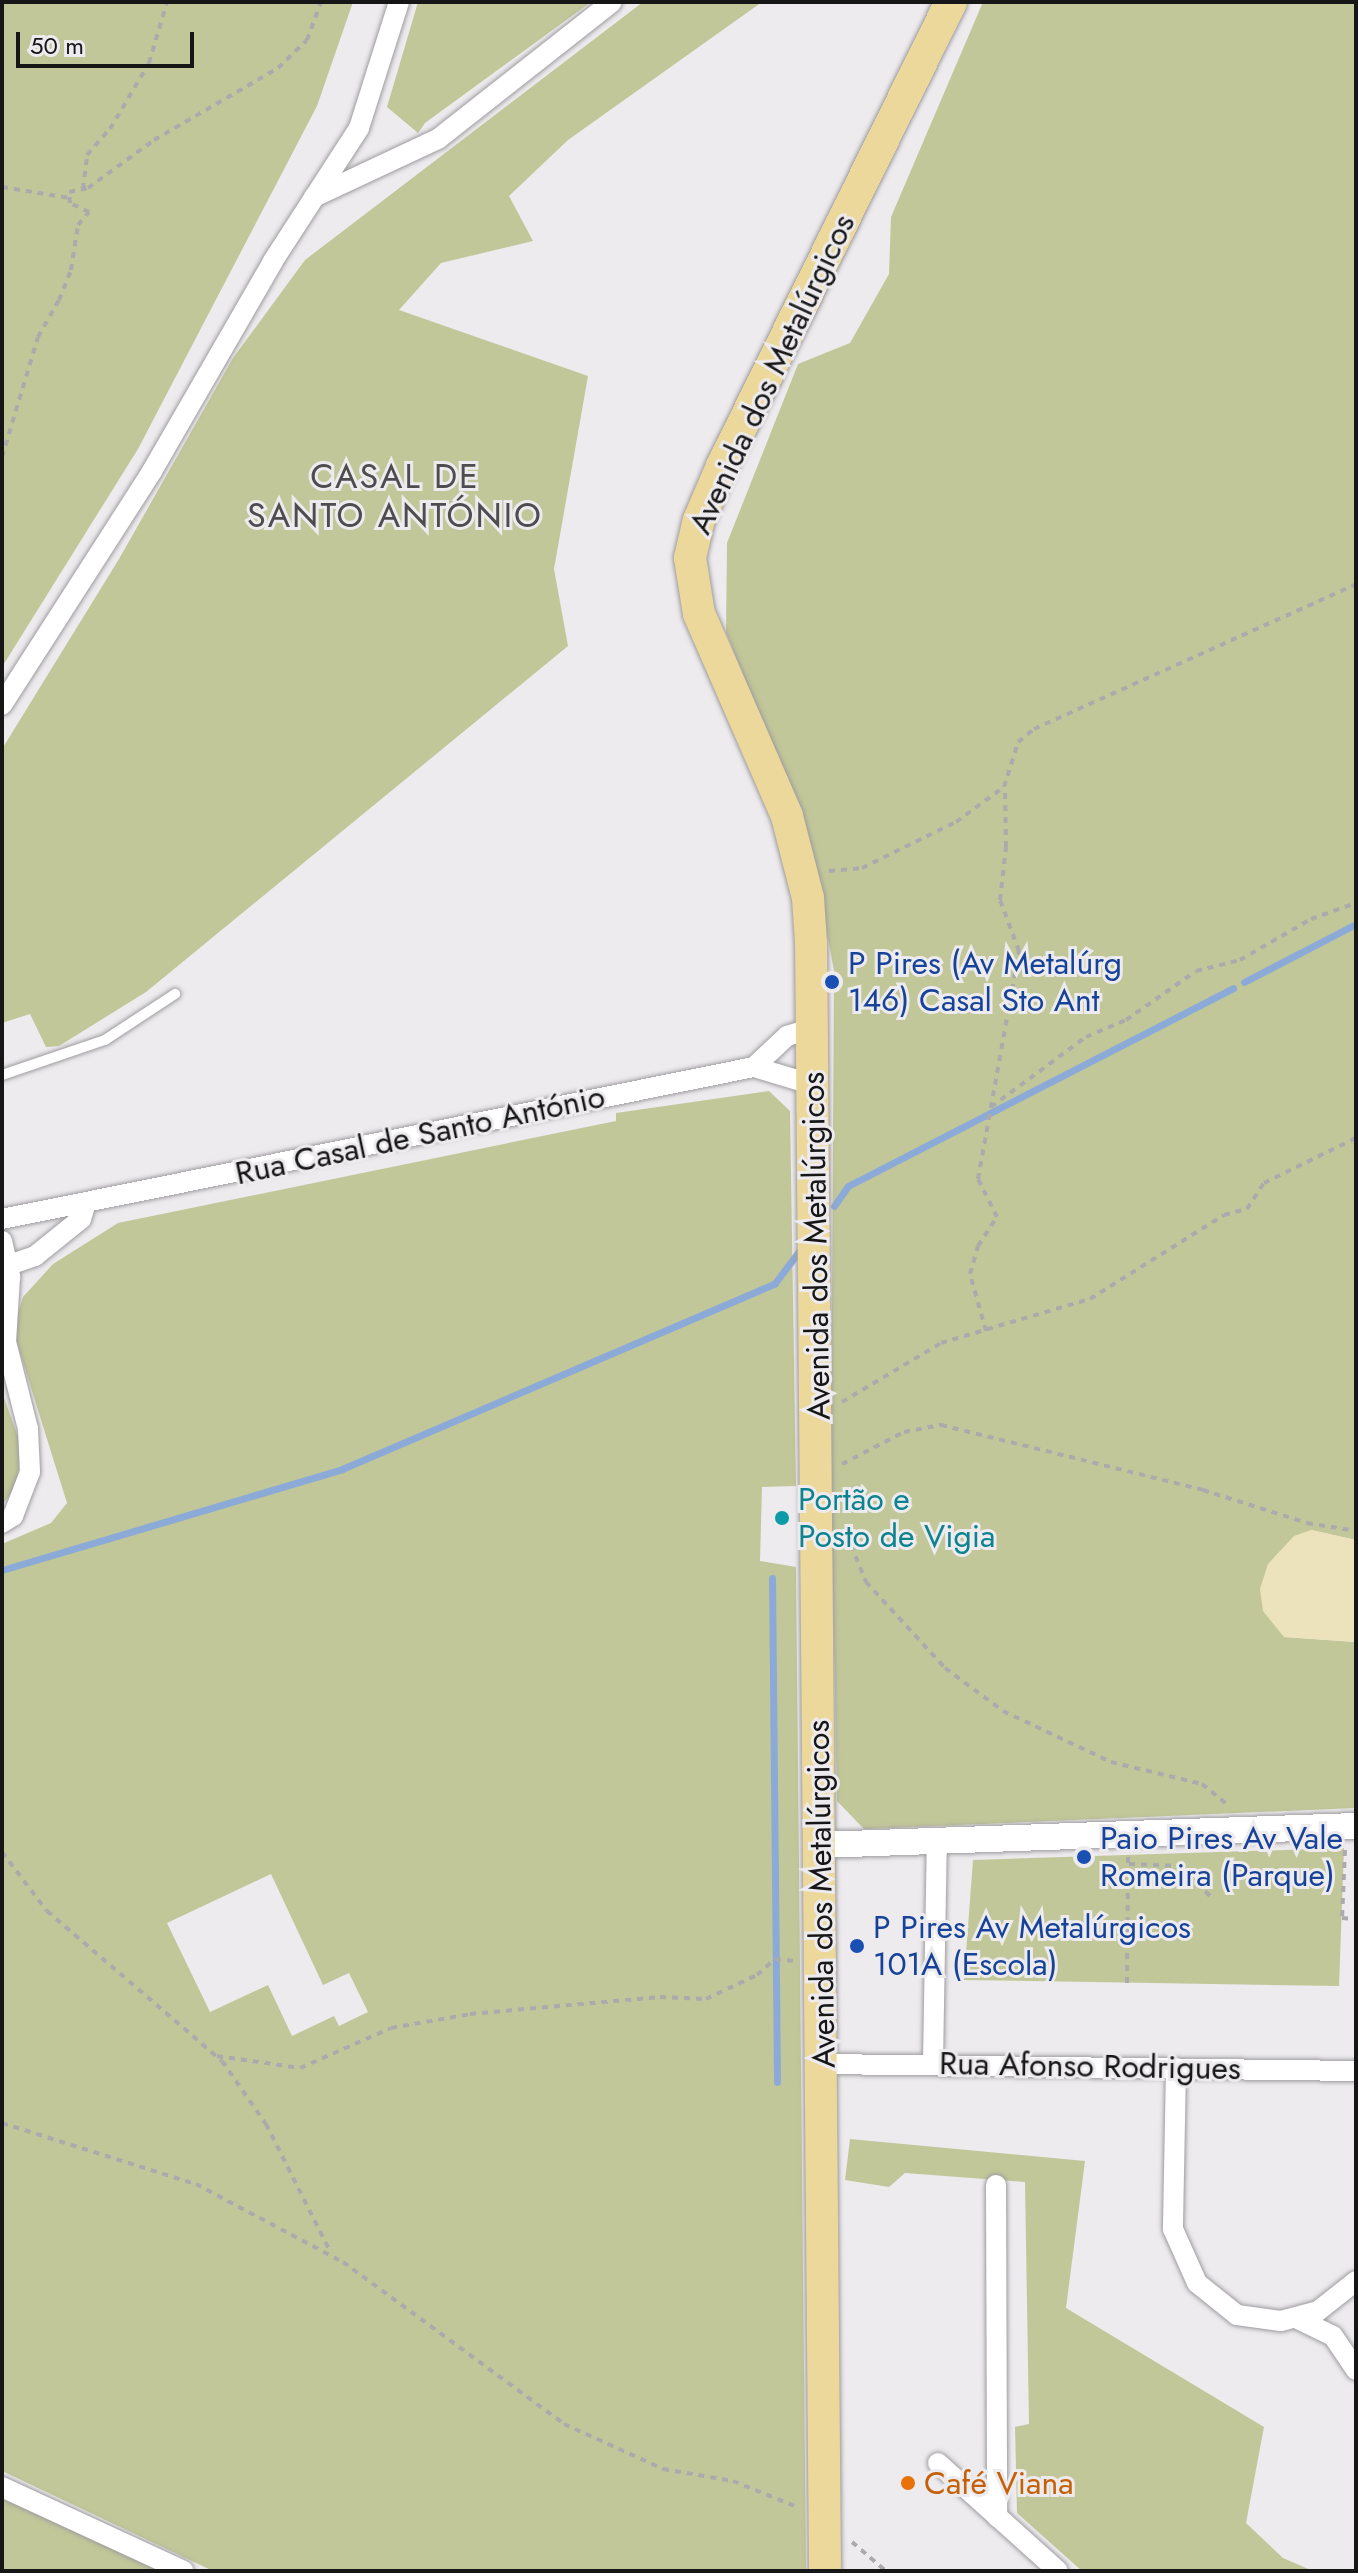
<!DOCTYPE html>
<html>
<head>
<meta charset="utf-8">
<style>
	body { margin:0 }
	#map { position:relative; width:1358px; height:2573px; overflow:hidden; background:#edebee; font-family:Jost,sans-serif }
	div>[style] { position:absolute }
	.green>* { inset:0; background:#c2c799 }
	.sand>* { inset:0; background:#ece3bd }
	.stream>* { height:7px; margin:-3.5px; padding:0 3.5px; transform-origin:3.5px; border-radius:3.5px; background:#8caad7 }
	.path>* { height:4px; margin-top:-2px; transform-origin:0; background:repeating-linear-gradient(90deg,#abaaac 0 6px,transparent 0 12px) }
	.roads { filter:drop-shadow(0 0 2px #9e9c9f) drop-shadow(0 0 2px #9e9c9f) }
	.service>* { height:10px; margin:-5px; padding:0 5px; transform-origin:5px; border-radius:5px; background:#fff }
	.minor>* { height:20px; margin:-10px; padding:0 10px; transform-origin:10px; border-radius:10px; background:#fff }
	.tertiary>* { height:26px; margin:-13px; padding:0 13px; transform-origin:13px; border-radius:13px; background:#fff }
	.primary>* { height:32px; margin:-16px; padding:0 16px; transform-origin:16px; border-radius:16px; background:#ecd89a }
	.dots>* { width:22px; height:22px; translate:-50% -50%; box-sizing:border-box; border:4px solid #edebee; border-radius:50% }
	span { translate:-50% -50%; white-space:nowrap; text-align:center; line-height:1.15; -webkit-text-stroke:6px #edebee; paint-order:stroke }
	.street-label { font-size:32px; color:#161617 }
	.transit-label { font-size:32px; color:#164399 }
	.left { translate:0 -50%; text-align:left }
	.culture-label { font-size:32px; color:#0d838f }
	.food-label { font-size:32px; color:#c56008 }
	.neighbourhood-label { font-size:34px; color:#4d4c4e; letter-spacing:2px }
	.frame { position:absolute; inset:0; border:4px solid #161617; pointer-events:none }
	.scale { position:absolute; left:16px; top:32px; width:178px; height:36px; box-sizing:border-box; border:4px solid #161617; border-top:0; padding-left:10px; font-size:24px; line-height:28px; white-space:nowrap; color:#161617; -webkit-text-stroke:6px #edebee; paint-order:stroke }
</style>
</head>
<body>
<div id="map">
	<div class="green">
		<div style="clip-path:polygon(2px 2px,353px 2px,317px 106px,138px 449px,2px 667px)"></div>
		<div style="clip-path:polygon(418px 2px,591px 2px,425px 123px,418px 133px,387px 107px)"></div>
		<div style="clip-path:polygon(643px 2px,762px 2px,568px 140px,509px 196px,533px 241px,441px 263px,399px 310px,588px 376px,554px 569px,568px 646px,146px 992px,59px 1046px,46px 1047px,30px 1014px,2px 1023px,2px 749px,119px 559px,233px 358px,305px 260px)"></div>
		<div style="clip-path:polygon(983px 2px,1356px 2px,1356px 1540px,1311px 1530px,1284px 1637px,1356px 1642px,1356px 1808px,864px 1829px,837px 1801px,831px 1477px,834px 971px,811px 845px,726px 632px,727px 543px,798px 364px,850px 343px,889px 274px,891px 217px)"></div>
		<div style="clip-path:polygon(evenodd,769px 1091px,790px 1111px,796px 1486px,762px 1487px,760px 1561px,796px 1567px,806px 2571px,213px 2571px,2px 2471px,2px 1544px,51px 1523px,67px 1503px,13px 1330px,23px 1297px,53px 1264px,118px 1223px,616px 1121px,616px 1113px,769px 1091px,271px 1874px,323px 1985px,349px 1973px,368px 2012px,339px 2026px,334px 2016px,292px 2036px,268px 1985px,210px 2012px,167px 1923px,271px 1874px)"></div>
		<div style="clip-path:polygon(2px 1392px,21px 1445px,17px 1486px,2px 1505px)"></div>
		<div style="clip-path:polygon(1344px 1848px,1339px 1986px,964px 1980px,973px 1860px)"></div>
		<div style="clip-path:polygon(850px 2139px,1085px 2161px,1066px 2308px,1264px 2427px,1246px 2523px,1283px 2558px,1313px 2571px,1082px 2571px,1017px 2513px,1015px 2427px,1029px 2424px,1025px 2182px,905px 2173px,889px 2187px,845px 2180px)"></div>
		<div style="clip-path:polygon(2px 2497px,169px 2571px,2px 2571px)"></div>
	</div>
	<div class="sand">
		<div style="clip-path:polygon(1311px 1530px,1356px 1540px,1356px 1642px,1284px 1637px,1263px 1611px,1260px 1589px,1268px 1564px,1294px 1536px)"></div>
	</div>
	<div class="stream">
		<div style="left:1244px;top:982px;width:126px;rotate:-27.4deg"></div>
		<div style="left:834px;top:1206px;width:24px;rotate:-55deg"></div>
		<div style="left:848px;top:1186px;width:433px;rotate:-27.2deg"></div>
		<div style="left:2px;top:1570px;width:355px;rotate:-16.5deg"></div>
		<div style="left:342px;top:1469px;width:471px;rotate:-23.2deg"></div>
		<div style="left:775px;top:1283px;width:39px;rotate:-53deg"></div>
		<div style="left:772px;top:1578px;width:504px;rotate:89.43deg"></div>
	</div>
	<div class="path">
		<div style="left:2px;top:187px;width:69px;rotate:9.2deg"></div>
		<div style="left:83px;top:189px;width:34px;rotate:-83deg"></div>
		<div style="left:87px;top:155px;width:35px;rotate:-49deg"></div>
		<div style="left:110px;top:129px;width:77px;rotate:-59.4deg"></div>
		<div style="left:149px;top:63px;width:64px;rotate:-73.6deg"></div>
		<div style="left:2px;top:457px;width:125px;rotate:-73.3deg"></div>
		<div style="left:38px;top:337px;width:43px;rotate:-60.4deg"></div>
		<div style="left:59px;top:300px;width:32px;rotate:-68deg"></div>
		<div style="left:71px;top:270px;width:46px;rotate:-81.2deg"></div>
		<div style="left:78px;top:225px;width:17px;rotate:-50deg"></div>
		<div style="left:89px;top:212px;width:21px;rotate:-155deg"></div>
		<div style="left:70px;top:203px;width:11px;rotate:-95deg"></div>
		<div style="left:69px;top:192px;width:19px;rotate:-12deg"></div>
		<div style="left:88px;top:188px;width:82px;rotate:-36deg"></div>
		<div style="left:154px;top:140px;width:143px;rotate:-30.1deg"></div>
		<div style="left:278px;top:68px;width:40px;rotate:-44deg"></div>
		<div style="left:307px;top:40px;width:40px;rotate:-69.8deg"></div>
		<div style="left:829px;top:871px;width:33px;rotate:-5deg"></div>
		<div style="left:862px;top:868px;width:105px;rotate:-26.1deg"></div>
		<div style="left:956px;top:822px;width:59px;rotate:-36.1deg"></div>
		<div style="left:1004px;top:787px;width:47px;rotate:-72.7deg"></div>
		<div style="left:1018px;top:742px;width:21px;rotate:-39deg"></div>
		<div style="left:1034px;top:729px;width:353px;rotate:-24.2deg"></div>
		<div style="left:991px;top:1107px;width:118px;rotate:-36.4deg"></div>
		<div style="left:1086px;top:1037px;width:43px;rotate:-23deg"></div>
		<div style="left:1126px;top:1020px;width:85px;rotate:-35deg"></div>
		<div style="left:1196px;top:971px;width:45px;rotate:-14deg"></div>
		<div style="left:1240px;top:960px;width:82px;rotate:-30deg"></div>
		<div style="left:1311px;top:919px;width:48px;rotate:-19.6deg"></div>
		<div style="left:986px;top:1331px;width:59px;rotate:-105.7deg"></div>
		<div style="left:970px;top:1274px;width:29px;rotate:-74deg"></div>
		<div style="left:978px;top:1246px;width:35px;rotate:-57deg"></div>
		<div style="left:997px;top:1217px;width:42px;rotate:-116.6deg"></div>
		<div style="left:978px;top:1179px;width:232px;rotate:-79.8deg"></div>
		<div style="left:1019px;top:951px;width:54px;rotate:-110.4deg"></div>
		<div style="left:1000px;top:900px;width:53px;rotate:-83.5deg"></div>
		<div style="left:1006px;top:847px;width:59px;rotate:-91deg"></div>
		<div style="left:842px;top:1402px;width:115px;rotate:-30.8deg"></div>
		<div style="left:941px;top:1343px;width:155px;rotate:-16.5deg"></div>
		<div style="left:1090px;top:1299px;width:158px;rotate:-32.1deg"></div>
		<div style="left:1224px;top:1215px;width:24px;rotate:-15deg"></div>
		<div style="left:1247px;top:1209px;width:31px;rotate:-57deg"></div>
		<div style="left:1264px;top:1183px;width:102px;rotate:-26.1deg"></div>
		<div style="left:842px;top:1464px;width:70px;rotate:-27.3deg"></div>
		<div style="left:904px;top:1432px;width:38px;rotate:-11deg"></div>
		<div style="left:941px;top:1425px;width:270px;rotate:13.9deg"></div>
		<div style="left:1203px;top:1490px;width:109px;rotate:17.6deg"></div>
		<div style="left:1307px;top:1523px;width:50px;rotate:9.3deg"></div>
		<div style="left:841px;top:1545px;width:10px"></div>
		<div style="left:851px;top:1545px;width:40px;rotate:68deg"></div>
		<div style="left:866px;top:1582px;width:117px;rotate:47.4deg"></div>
		<div style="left:945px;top:1668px;width:72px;rotate:36.6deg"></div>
		<div style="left:1003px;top:1711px;width:119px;rotate:25.3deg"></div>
		<div style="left:1111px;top:1762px;width:94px;rotate:13.6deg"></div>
		<div style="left:1202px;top:1784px;width:36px;rotate:39deg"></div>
		<div style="left:1345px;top:1850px;width:68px;rotate:92.5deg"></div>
		<div style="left:1342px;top:1918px;width:14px;rotate:4deg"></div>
		<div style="left:2px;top:1852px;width:74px;rotate:52.7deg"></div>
		<div style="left:47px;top:1911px;width:230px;rotate:40.6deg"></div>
		<div style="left:222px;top:2061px;width:77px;rotate:55.1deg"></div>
		<div style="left:266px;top:2124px;width:144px;rotate:63.3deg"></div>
		<div style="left:1129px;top:1864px;width:51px;rotate:2.2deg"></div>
		<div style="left:1180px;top:1866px;width:47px;rotate:45deg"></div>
		<div style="left:1127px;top:1983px;width:126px;rotate:-89.5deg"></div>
		<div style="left:217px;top:2056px;width:84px;rotate:8.2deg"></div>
		<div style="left:300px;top:2068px;width:99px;rotate:-23.7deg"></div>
		<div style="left:391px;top:2028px;width:80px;rotate:-10deg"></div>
		<div style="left:470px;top:2014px;width:191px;rotate:-5.1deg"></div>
		<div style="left:660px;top:1997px;width:46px;rotate:2.5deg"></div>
		<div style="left:706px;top:1999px;width:56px;rotate:-25.2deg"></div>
		<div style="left:757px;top:1975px;width:24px;rotate:-42deg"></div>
		<div style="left:775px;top:1959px;width:20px;rotate:6deg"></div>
		<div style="left:2px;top:2123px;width:203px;rotate:17.5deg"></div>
		<div style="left:196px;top:2184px;width:166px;rotate:28deg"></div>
		<div style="left:343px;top:2262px;width:274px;rotate:36.2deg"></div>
		<div style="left:564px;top:2424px;width:109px;rotate:24.4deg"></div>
		<div style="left:663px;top:2469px;width:71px;rotate:9.7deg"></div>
		<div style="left:733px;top:2481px;width:69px;rotate:22.1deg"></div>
		<div style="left:852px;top:2542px;width:45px;rotate:40.5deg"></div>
	</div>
	<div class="roads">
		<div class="service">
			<div style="left:2px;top:1075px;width:109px;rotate:-18.8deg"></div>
			<div style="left:105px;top:1040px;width:84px;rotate:-33.3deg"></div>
		</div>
		<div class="minor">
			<div style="left:314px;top:197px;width:137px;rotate:-25.1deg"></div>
			<div style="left:438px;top:139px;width:221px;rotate:-38.2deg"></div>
			<div style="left:2px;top:705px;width:278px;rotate:-57.3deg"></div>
			<div style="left:152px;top:471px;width:242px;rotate:-60deg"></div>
			<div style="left:273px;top:261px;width:158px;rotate:-57.1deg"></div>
			<div style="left:359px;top:128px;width:132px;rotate:-72.4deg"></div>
			<div style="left:813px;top:1028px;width:27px;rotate:163deg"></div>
			<div style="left:787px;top:1036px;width:45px;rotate:136.8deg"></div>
			<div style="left:754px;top:1067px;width:63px;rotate:16.7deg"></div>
			<div style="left:2px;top:1219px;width:767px;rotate:-11.43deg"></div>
			<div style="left:2px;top:1241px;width:37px;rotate:77deg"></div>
			<div style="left:10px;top:1277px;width:65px;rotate:93.5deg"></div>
			<div style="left:6px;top:1342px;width:90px;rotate:75.8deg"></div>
			<div style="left:28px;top:1429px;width:43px;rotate:87.3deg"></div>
			<div style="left:30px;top:1472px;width:47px;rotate:111.1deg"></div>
			<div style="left:13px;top:1516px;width:13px;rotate:148deg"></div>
			<div style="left:9px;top:1265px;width:28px;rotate:-19deg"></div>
			<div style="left:35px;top:1256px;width:59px;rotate:-38.8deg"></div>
			<div style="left:81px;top:1219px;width:17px;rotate:-73deg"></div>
			<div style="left:933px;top:2062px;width:221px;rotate:-89deg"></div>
			<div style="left:823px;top:2064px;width:533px;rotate:0.75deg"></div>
			<div style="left:1176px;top:2068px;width:161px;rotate:91.1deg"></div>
			<div style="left:1173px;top:2229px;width:59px;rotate:66deg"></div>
			<div style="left:1197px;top:2283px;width:51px;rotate:38.7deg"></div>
			<div style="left:1237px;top:2315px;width:44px;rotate:7.8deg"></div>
			<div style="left:1281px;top:2321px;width:38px;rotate:-15deg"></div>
			<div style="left:1318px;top:2311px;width:48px;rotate:-38.3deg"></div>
			<div style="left:996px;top:2185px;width:332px;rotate:89.8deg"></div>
			<div style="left:1298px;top:2319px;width:39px;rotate:26deg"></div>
			<div style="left:1333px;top:2336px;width:41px;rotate:55.9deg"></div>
			<div style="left:938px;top:2463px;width:161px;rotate:42deg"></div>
			<div style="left:2px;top:2487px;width:200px;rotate:24.8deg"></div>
		</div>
		<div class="tertiary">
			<div style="left:820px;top:1845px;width:536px;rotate:-2.03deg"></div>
		</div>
		<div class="primary">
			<div style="left:825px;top:2571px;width:1628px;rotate:-90.49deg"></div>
			<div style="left:811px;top:943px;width:45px;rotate:-93.8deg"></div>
			<div style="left:808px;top:898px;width:85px;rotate:-104.4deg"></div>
			<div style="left:787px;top:816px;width:220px;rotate:-113.5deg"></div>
			<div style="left:699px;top:614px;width:57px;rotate:-99.1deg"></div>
			<div style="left:690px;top:558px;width:39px;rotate:-77deg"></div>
			<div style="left:699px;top:520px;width:59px;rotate:-66.9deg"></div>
			<div style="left:722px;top:466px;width:517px;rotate:-63.73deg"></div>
		</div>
	</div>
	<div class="dots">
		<div style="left:832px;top:982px;background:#1a4fb4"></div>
		<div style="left:782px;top:1518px;background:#0f9aa8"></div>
		<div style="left:1084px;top:1857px;background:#1a4fb4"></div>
		<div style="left:857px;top:1946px;background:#1a4fb4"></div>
		<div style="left:908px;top:2483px;background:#e8710a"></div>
	</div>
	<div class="street-label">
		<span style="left:772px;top:374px;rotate:-65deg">Avenida dos Metalúrgicos</span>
		<span style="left:420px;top:1135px;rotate:-12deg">Rua Casal de Santo António</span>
		<span style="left:816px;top:1246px;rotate:-91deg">Avenida dos Metalúrgicos</span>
		<span style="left:821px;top:1894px;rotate:-91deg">Avenida dos Metalúrgicos</span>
		<span style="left:1090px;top:2066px;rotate:1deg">Rua Afonso Rodrigues</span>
	</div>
	<div class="transit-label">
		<span class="left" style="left:848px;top:982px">P Pires (Av Metalúrg<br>146) Casal Sto Ant</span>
		<span class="left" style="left:1100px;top:1857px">Paio Pires Av Vale<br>Romeira (Parque)</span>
		<span class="left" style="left:873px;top:1946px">P Pires Av Metalúrgicos<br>101A (Escola)</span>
	</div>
	<div class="culture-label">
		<span class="left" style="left:798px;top:1518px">Portão e<br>Posto de Vigia</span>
	</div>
	<div class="food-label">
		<span class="left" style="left:924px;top:2483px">Café Viana</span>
	</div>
	<div class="neighbourhood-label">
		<span style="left:395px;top:496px">CASAL DE<br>SANTO ANTÓNIO</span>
	</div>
	<div class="frame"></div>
	<div class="scale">50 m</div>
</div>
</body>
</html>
